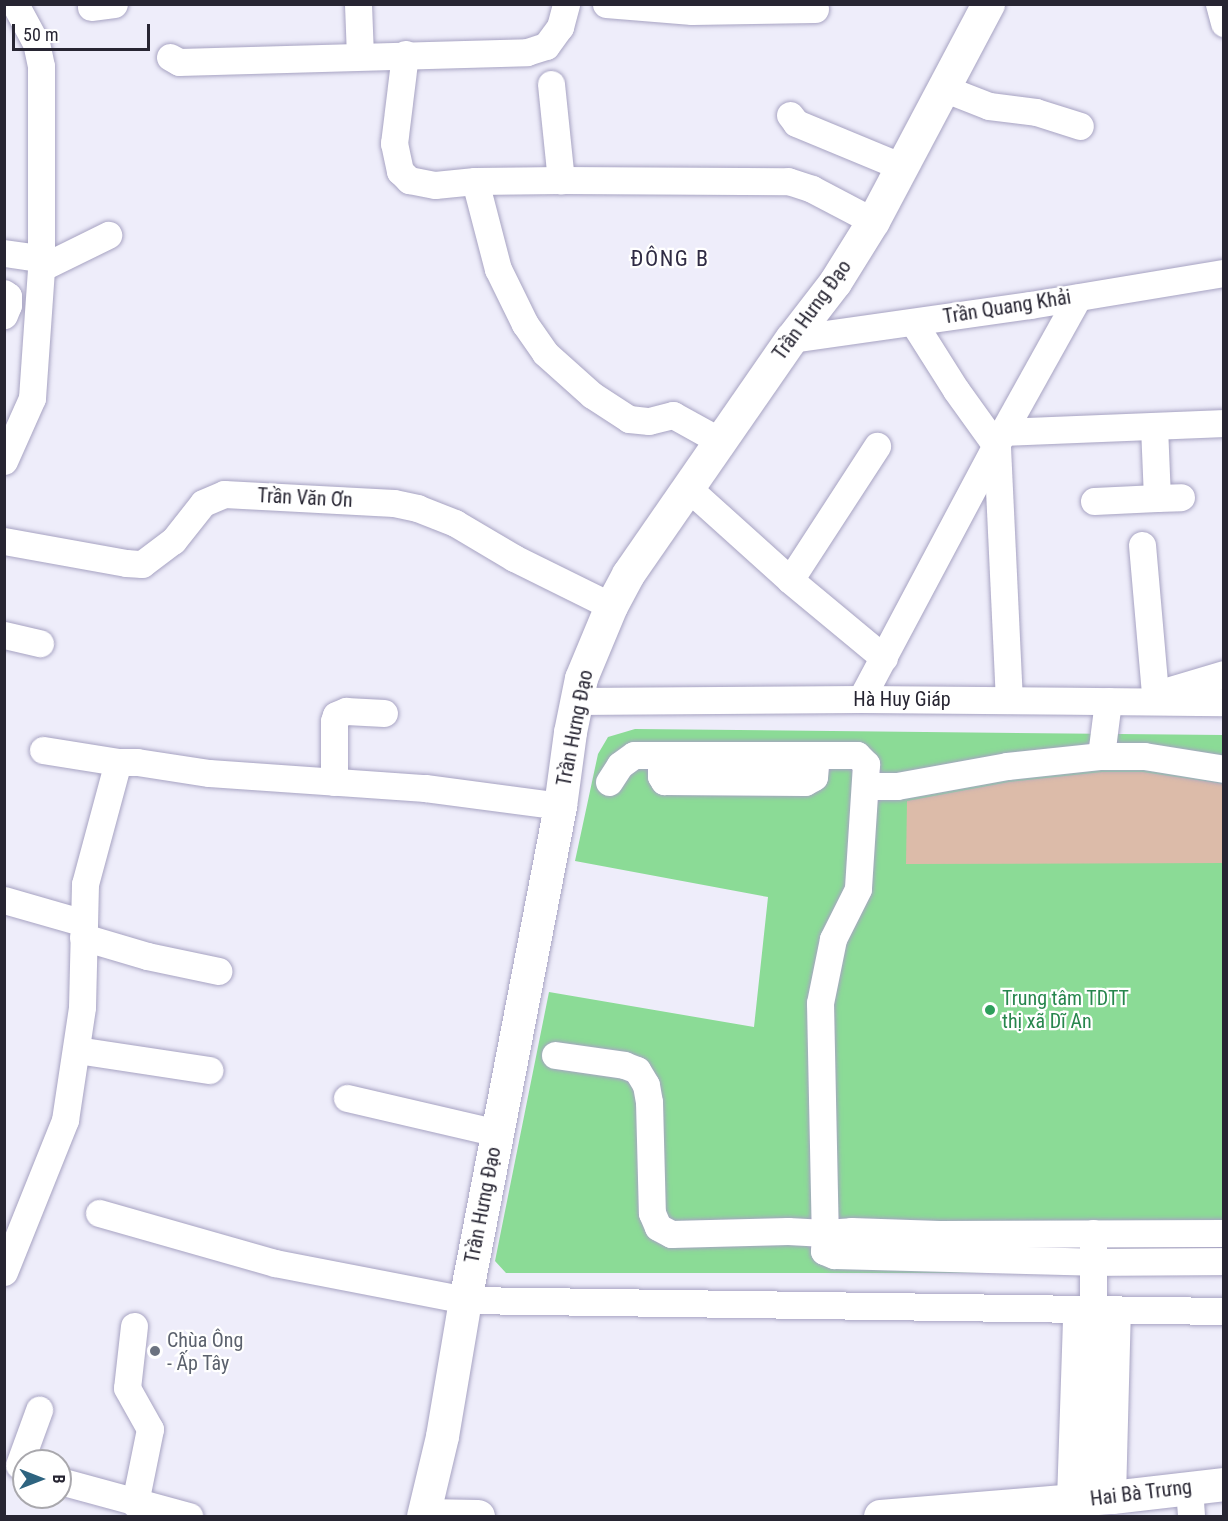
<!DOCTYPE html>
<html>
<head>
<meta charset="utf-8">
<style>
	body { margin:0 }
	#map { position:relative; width:1228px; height:1521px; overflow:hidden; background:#eeedfa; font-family:"Roboto Condensed",sans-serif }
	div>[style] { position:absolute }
	.green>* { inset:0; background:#8bdb96 }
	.building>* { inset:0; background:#dcbba9 }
	.roads { filter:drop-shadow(0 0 2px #a7a3c2) drop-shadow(0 0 2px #a7a3c2) }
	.minor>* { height:27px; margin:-13.5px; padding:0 13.5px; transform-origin:13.5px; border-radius:13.5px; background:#fff }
	.major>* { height:33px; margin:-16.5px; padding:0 16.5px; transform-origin:16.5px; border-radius:16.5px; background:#fff }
	.dots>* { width:16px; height:16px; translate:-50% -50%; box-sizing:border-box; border:3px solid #fff; border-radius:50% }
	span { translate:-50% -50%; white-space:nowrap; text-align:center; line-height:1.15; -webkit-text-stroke:4.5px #fff; paint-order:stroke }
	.street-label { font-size:20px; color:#272532 }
	.leisure-label { font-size:20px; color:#27864d }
	.left { translate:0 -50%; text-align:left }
	.worship-label { font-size:20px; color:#5b616d }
	.quarter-label { font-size:22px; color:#2f2b44; letter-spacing:1.5px }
	.frame { position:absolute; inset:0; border:6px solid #272532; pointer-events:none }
	.north { position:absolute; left:12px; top:1449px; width:60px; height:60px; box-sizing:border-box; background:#fff; border:2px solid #a9a8ad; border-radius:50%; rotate:90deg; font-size:16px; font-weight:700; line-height:24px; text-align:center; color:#272532 }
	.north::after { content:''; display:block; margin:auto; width:21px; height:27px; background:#2e6480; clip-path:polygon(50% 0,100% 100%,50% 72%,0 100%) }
	.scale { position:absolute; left:12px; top:24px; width:138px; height:27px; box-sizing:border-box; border:3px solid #272532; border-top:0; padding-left:8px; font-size:18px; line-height:21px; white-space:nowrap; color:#272532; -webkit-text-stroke:4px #fff; paint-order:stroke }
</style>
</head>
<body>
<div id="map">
	<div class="green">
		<div style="clip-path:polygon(635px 729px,1223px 735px,1223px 1273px,506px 1273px,495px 1261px,549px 992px,754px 1027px,768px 897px,575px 861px,598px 754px,608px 737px)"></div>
	</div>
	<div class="building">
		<div style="clip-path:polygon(1102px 772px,1143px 772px,1224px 784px,1224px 863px,906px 864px,907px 801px,1009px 782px)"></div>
	</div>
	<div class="roads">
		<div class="minor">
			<div style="left:358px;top:4px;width:52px;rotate:87.8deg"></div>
			<div style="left:606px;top:4px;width:86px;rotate:4.7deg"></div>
			<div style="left:692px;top:11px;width:123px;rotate:-0.9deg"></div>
			<div style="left:1219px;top:4px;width:20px;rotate:75deg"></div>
			<div style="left:91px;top:7px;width:23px;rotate:-7deg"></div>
			<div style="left:405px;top:54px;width:90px;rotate:97deg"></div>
			<div style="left:394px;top:143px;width:29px;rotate:78deg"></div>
			<div style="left:400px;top:171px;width:13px;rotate:45deg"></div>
			<div style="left:409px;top:180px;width:26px;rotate:11deg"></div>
			<div style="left:435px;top:185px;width:40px;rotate:-5.7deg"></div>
			<div style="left:475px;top:181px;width:86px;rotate:-0.7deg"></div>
			<div style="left:561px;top:180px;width:227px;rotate:0.3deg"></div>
			<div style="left:788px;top:181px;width:25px;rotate:18deg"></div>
			<div style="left:812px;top:189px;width:69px;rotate:27.7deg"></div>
			<div style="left:170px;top:57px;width:10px;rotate:29deg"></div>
			<div style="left:179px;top:62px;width:348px;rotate:-1.6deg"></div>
			<div style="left:527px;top:52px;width:20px;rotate:-18deg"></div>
			<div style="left:546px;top:46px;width:24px;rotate:-54deg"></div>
			<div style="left:560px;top:27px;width:24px;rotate:-75deg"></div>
			<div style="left:551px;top:84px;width:97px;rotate:84.1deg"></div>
			<div style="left:943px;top:88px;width:49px;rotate:21.4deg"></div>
			<div style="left:989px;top:106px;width:47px;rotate:7.3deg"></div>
			<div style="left:1036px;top:112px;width:46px;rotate:17.7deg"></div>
			<div style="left:790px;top:115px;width:10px;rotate:53deg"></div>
			<div style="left:796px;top:123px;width:115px;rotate:22.5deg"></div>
			<div style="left:475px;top:181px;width:91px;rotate:75.4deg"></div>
			<div style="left:498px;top:269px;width:61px;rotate:63.9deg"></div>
			<div style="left:525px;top:324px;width:35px;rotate:55deg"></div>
			<div style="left:545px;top:353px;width:63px;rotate:41.8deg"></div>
			<div style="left:592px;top:395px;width:44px;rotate:33deg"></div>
			<div style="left:629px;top:419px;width:20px;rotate:6deg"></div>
			<div style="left:649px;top:421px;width:25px;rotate:-14deg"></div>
			<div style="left:673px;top:415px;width:54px;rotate:29deg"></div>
			<div style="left:4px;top:253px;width:36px;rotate:8deg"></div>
			<div style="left:41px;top:268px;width:75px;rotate:-26.2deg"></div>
			<div style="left:4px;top:293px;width:5px;rotate:37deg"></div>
			<div style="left:8px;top:296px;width:9px;rotate:90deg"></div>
			<div style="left:8px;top:305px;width:11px;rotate:112deg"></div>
			<div style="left:913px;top:322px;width:80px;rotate:57.7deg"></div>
			<div style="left:956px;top:390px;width:70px;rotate:54.3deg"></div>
			<div style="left:997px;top:447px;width:253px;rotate:87.3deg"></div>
			<div style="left:791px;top:339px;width:241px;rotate:-8.1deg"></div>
			<div style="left:1030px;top:305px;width:197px;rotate:-9.4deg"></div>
			<div style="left:1003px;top:432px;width:221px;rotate:-2.3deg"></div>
			<div style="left:4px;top:461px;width:69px;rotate:-66deg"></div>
			<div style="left:32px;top:398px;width:130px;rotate:-86deg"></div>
			<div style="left:41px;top:268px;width:202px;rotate:-90deg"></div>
			<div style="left:41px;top:66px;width:24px;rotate:-102deg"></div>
			<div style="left:36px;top:43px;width:44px;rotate:-118.3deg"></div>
			<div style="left:688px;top:488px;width:137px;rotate:42deg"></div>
			<div style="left:790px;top:580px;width:122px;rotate:39.7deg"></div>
			<div style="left:1157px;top:498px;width:24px;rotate:-2deg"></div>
			<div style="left:1094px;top:501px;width:63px;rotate:-2.7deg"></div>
			<div style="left:1157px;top:498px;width:72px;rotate:-92.4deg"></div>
			<div style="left:4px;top:541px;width:124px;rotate:10.2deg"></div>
			<div style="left:126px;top:563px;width:16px;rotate:4deg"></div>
			<div style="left:142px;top:564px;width:39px;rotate:-37deg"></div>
			<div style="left:173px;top:541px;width:48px;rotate:-51.7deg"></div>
			<div style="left:203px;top:503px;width:23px;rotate:-23deg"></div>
			<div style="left:224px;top:494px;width:170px;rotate:3deg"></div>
			<div style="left:394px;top:503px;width:24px;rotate:12deg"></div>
			<div style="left:417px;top:508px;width:41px;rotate:21.5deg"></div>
			<div style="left:455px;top:523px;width:69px;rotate:30.7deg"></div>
			<div style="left:514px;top:558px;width:108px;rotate:26.3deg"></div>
			<div style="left:1142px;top:545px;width:151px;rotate:85deg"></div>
			<div style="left:790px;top:580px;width:160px;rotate:-57deg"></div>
			<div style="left:4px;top:635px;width:37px;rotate:13deg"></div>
			<div style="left:1157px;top:694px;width:70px;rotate:-16.6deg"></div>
			<div style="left:861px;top:699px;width:302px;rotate:-62deg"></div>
			<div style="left:1003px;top:432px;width:154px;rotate:-60.9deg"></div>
			<div style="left:576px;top:701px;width:285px;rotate:-0.4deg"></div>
			<div style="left:861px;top:699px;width:363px;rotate:0.5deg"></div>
			<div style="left:1108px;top:701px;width:55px;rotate:97.3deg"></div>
			<div style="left:1101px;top:756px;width:43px"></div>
			<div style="left:1144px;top:756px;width:81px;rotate:9.2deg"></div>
			<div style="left:43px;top:750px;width:76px;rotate:9.1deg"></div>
			<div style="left:661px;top:755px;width:21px;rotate:90deg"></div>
			<div style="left:661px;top:776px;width:6px;rotate:59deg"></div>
			<div style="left:664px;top:781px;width:141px;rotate:0.4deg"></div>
			<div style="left:805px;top:782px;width:10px;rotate:-29deg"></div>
			<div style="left:814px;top:777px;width:22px;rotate:-85deg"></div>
			<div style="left:334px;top:782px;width:61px;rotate:-90deg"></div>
			<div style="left:334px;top:721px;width:6px;rotate:-72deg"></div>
			<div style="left:336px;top:715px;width:11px;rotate:-22deg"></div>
			<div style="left:346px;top:711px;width:38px;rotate:3deg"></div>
			<div style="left:609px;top:782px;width:20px;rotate:-57deg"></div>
			<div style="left:620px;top:765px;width:17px;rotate:-36deg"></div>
			<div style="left:634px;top:755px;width:223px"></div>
			<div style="left:857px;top:755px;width:13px;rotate:45deg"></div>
			<div style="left:866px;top:764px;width:125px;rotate:93.7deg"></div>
			<div style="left:858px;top:889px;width:56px;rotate:116.6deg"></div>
			<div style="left:833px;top:939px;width:65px;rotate:101.5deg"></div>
			<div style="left:820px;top:1003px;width:230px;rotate:88.8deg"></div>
			<div style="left:825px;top:1233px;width:26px;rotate:-4deg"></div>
			<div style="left:851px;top:1231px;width:88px;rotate:2deg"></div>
			<div style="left:939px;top:1234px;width:285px;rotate:-0.2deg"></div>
			<div style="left:865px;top:786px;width:32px"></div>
			<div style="left:897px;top:786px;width:112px;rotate:-10.3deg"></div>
			<div style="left:1007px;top:766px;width:95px;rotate:-6.1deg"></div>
			<div style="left:4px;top:900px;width:83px;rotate:16deg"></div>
			<div style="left:83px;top:937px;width:67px;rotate:16.5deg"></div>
			<div style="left:147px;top:956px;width:73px;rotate:11.9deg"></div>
			<div style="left:77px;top:1050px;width:134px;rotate:8.6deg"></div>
			<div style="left:555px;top:1055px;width:70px;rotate:8.2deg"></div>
			<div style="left:624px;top:1065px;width:14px;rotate:21deg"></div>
			<div style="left:637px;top:1070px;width:17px;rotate:59deg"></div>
			<div style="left:646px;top:1085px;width:17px;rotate:80deg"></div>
			<div style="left:649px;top:1102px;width:111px;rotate:88.5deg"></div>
			<div style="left:652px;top:1213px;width:15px;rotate:67deg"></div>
			<div style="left:658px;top:1227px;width:15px;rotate:28deg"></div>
			<div style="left:671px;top:1234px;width:117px;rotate:-1.5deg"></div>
			<div style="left:788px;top:1231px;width:37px;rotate:3deg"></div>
			<div style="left:825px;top:1233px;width:18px;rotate:93deg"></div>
			<div style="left:824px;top:1251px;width:11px;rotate:22deg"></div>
			<div style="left:834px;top:1255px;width:259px;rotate:1.5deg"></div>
			<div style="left:1093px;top:1262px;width:29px;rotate:-90deg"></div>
			<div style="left:347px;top:1098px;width:154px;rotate:13.1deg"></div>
			<div style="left:99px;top:1213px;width:183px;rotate:15.9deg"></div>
			<div style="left:275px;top:1263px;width:194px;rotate:11deg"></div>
			<div style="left:465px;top:1300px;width:759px;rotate:0.83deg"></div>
			<div style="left:4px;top:1272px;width:164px;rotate:-68.1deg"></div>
			<div style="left:65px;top:1120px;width:114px;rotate:-81.4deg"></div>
			<div style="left:82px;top:1007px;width:123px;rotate:-88.6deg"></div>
			<div style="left:85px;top:884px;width:126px;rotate:-74.9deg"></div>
			<div style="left:118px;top:762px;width:19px"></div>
			<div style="left:137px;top:762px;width:73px;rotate:8.7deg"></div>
			<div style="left:209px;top:773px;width:217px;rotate:4deg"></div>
			<div style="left:425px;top:788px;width:136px;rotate:7.6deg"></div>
			<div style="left:134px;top:1326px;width:62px;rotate:96.4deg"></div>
			<div style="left:127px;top:1388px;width:47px;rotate:60.7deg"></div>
			<div style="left:150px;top:1429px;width:76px;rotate:101.5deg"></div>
			<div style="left:19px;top:1465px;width:59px;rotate:-70deg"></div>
			<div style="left:60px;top:1481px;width:134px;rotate:15.2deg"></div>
			<div style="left:1189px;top:1487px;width:29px;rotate:86deg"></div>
			<div style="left:1112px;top:1497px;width:187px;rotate:-88.5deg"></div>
			<div style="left:1093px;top:1499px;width:237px;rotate:-90deg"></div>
			<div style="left:1093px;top:1262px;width:131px;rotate:-0.4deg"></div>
			<div style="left:1070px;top:1500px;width:183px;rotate:-88.1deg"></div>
		</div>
		<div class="major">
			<div style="left:424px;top:1515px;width:54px;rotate:1.1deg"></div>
			<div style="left:423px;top:1516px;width:82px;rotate:-76.6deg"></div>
			<div style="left:442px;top:1436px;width:138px;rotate:-80.4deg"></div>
			<div style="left:465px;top:1300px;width:503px;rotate:-79.11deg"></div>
			<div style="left:560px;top:806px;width:75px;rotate:-82.3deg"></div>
			<div style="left:570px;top:732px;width:55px;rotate:-78.5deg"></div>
			<div style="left:581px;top:678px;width:78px;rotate:-67.4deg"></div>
			<div style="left:611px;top:606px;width:36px;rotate:-62deg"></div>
			<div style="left:628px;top:574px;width:286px;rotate:-55.3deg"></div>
			<div style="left:791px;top:339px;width:72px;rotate:-52.3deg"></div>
			<div style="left:835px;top:282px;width:72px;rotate:-58.1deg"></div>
			<div style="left:873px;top:221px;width:246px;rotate:-62.1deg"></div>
			<div style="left:880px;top:1516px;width:233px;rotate:-4.7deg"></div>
			<div style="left:1112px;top:1497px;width:113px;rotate:-6.6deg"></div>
		</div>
	</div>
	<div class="dots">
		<div style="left:990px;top:1010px;background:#2e9e5b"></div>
		<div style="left:155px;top:1351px;background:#6b7280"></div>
	</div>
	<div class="street-label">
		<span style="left:1007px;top:307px;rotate:-9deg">Trần Quang Khải</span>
		<span style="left:812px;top:310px;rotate:-54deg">Trần Hưng Đạo</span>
		<span style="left:305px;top:498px;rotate:3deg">Trần Văn Ơn</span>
		<span style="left:902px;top:699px">Hà Huy Giáp</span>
		<span style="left:575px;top:728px;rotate:-79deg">Trần Hưng Đạo</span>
		<span style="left:483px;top:1205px;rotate:-79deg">Trần Hưng Đạo</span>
		<span style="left:1141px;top:1493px;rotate:-7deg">Hai Bà Trưng</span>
	</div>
	<div class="leisure-label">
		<span class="left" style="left:1002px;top:1010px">Trung tâm TDTT<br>thị xã Dĩ An</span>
	</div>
	<div class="worship-label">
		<span class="left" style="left:167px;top:1352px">Chùa Ông<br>- Ấp Tây</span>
	</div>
	<div class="quarter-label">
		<span style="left:670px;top:259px">ĐÔNG B</span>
	</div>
	<div class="frame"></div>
	<div class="north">B</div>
	<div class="scale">50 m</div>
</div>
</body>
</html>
